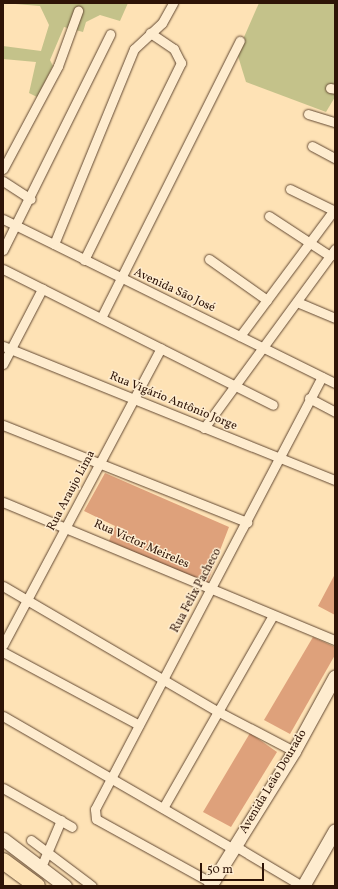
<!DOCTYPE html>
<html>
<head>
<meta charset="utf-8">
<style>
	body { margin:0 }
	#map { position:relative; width:338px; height:889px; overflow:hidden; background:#fee2b5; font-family:Vollkorn,serif }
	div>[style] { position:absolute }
	.green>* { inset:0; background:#c4c28a }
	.building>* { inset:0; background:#dea17b }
	.roads { filter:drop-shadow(0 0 1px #624832) drop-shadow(0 0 1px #624832) }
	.minor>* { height:9px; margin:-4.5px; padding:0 4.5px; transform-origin:4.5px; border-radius:4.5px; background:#feeccf }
	.secondary>* { height:13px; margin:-6.5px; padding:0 6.5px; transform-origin:6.5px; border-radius:6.5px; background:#feeccf }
	.trunk>* { height:16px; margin:-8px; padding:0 8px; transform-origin:8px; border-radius:8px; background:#fee2b5 }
	span { translate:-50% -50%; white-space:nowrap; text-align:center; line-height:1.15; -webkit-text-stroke:3px #feeccf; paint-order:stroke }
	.street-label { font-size:12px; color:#2e1407 }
	.frame { position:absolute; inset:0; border:4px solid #2e1407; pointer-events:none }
	.scale { position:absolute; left:200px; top:863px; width:64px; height:18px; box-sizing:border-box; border:2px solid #2e1407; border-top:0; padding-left:5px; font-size:12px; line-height:14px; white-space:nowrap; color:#2e1407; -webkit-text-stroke:3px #feeccf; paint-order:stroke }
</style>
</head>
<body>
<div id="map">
	<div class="green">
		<div style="clip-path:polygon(3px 3px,128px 3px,120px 21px,100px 15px,86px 22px,83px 32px,64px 27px,50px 60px,53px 66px,37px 97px,29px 93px,36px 62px,3px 59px,3px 46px,41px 51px,49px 25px,40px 6px)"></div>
		<div style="clip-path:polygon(259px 3px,335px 3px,335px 97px,326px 112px,246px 82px,237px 53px)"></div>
	</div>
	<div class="building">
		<div style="clip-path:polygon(105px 473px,229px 527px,207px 584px,109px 541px,115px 526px,84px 511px)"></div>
		<div style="clip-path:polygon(335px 574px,335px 615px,318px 606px)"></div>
		<div style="clip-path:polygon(313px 637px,335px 647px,335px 655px,290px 734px,264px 720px)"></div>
		<div style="clip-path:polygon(250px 733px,277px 752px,231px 827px,203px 812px)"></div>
	</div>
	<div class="roads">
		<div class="minor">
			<div style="left:330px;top:88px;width:5px;rotate:11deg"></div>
			<div style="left:308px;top:114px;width:28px;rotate:17deg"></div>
			<div style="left:312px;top:146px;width:26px;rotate:28deg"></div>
			<div style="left:3px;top:169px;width:117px;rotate:-61.9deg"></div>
			<div style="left:58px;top:66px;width:59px;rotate:-70deg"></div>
			<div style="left:3px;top:181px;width:33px;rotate:33deg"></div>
			<div style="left:290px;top:189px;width:50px;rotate:26.1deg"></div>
			<div style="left:269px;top:216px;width:73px;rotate:33.3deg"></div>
			<div style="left:3px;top:219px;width:370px;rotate:26.3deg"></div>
			<div style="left:54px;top:244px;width:211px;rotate:-67.7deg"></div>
			<div style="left:134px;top:49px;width:38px;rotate:-43deg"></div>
			<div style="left:162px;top:23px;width:23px;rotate:-61deg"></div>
			<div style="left:3px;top:250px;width:241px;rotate:-63.6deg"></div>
			<div style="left:209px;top:259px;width:71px;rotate:35.3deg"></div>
			<div style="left:84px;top:260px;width:220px;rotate:-63.8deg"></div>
			<div style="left:181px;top:63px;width:16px;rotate:-117deg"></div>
			<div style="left:174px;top:49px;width:29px;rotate:-146deg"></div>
			<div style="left:3px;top:269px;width:302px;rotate:26.7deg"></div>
			<div style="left:297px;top:302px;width:41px;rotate:22.8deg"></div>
			<div style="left:101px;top:318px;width:310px;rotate:-63.4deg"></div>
			<div style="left:240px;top:336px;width:157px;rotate:-53.3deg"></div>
			<div style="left:3px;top:346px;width:358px;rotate:22deg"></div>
			<div style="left:3px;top:364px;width:85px;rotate:-62.5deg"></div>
			<div style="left:309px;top:398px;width:30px;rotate:28deg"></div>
			<div style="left:3px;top:425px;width:263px;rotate:21.7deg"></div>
			<div style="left:204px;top:428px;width:222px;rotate:-53.8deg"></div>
			<div style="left:3px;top:502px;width:360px;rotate:22.6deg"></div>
			<div style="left:3px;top:586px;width:248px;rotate:30.3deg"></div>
			<div style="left:217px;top:711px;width:87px;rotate:27.5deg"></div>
			<div style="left:3px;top:645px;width:336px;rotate:-62deg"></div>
			<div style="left:3px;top:652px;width:154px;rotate:28.2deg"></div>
			<div style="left:3px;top:716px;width:266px;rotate:30deg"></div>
			<div style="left:3px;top:788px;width:79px;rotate:29.5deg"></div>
			<div style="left:163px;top:808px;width:222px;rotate:-60.3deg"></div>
			<div style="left:31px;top:840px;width:76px;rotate:37deg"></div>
			<div style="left:235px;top:846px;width:78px;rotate:30.8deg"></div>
			<div style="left:41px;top:867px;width:51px;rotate:-66.9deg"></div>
			<div style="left:212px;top:883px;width:132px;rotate:-151.1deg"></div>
			<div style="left:96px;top:819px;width:10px;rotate:-96deg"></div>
			<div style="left:95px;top:809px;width:488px;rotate:-62.3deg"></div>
		</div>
		<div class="secondary">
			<div style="left:3px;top:839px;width:78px;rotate:37.2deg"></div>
			<div style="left:210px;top:886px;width:159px;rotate:-58.1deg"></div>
			<div style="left:294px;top:751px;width:85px;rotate:-61.3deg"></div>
			<div style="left:303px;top:886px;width:64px;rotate:-60.3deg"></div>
		</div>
		<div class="trunk">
			<div style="left:3px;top:861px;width:42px;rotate:36.3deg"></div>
		</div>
	</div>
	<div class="street-label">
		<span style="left:174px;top:291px;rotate:25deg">Avenida São José</span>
		<span style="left:173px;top:402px;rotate:22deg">Rua Vigário Antônio Jorge</span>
		<span style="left:72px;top:491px;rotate:-62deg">Rua Araujo Lima</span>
		<span style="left:141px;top:545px;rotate:24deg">Rua Victor Meireles</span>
		<span style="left:197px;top:591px;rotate:-62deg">Rua Felix Pacheco</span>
		<span style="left:274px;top:782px;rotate:-59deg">Avenida Leão Dourado</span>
	</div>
	<div class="frame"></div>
	<div class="scale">50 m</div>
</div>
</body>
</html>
